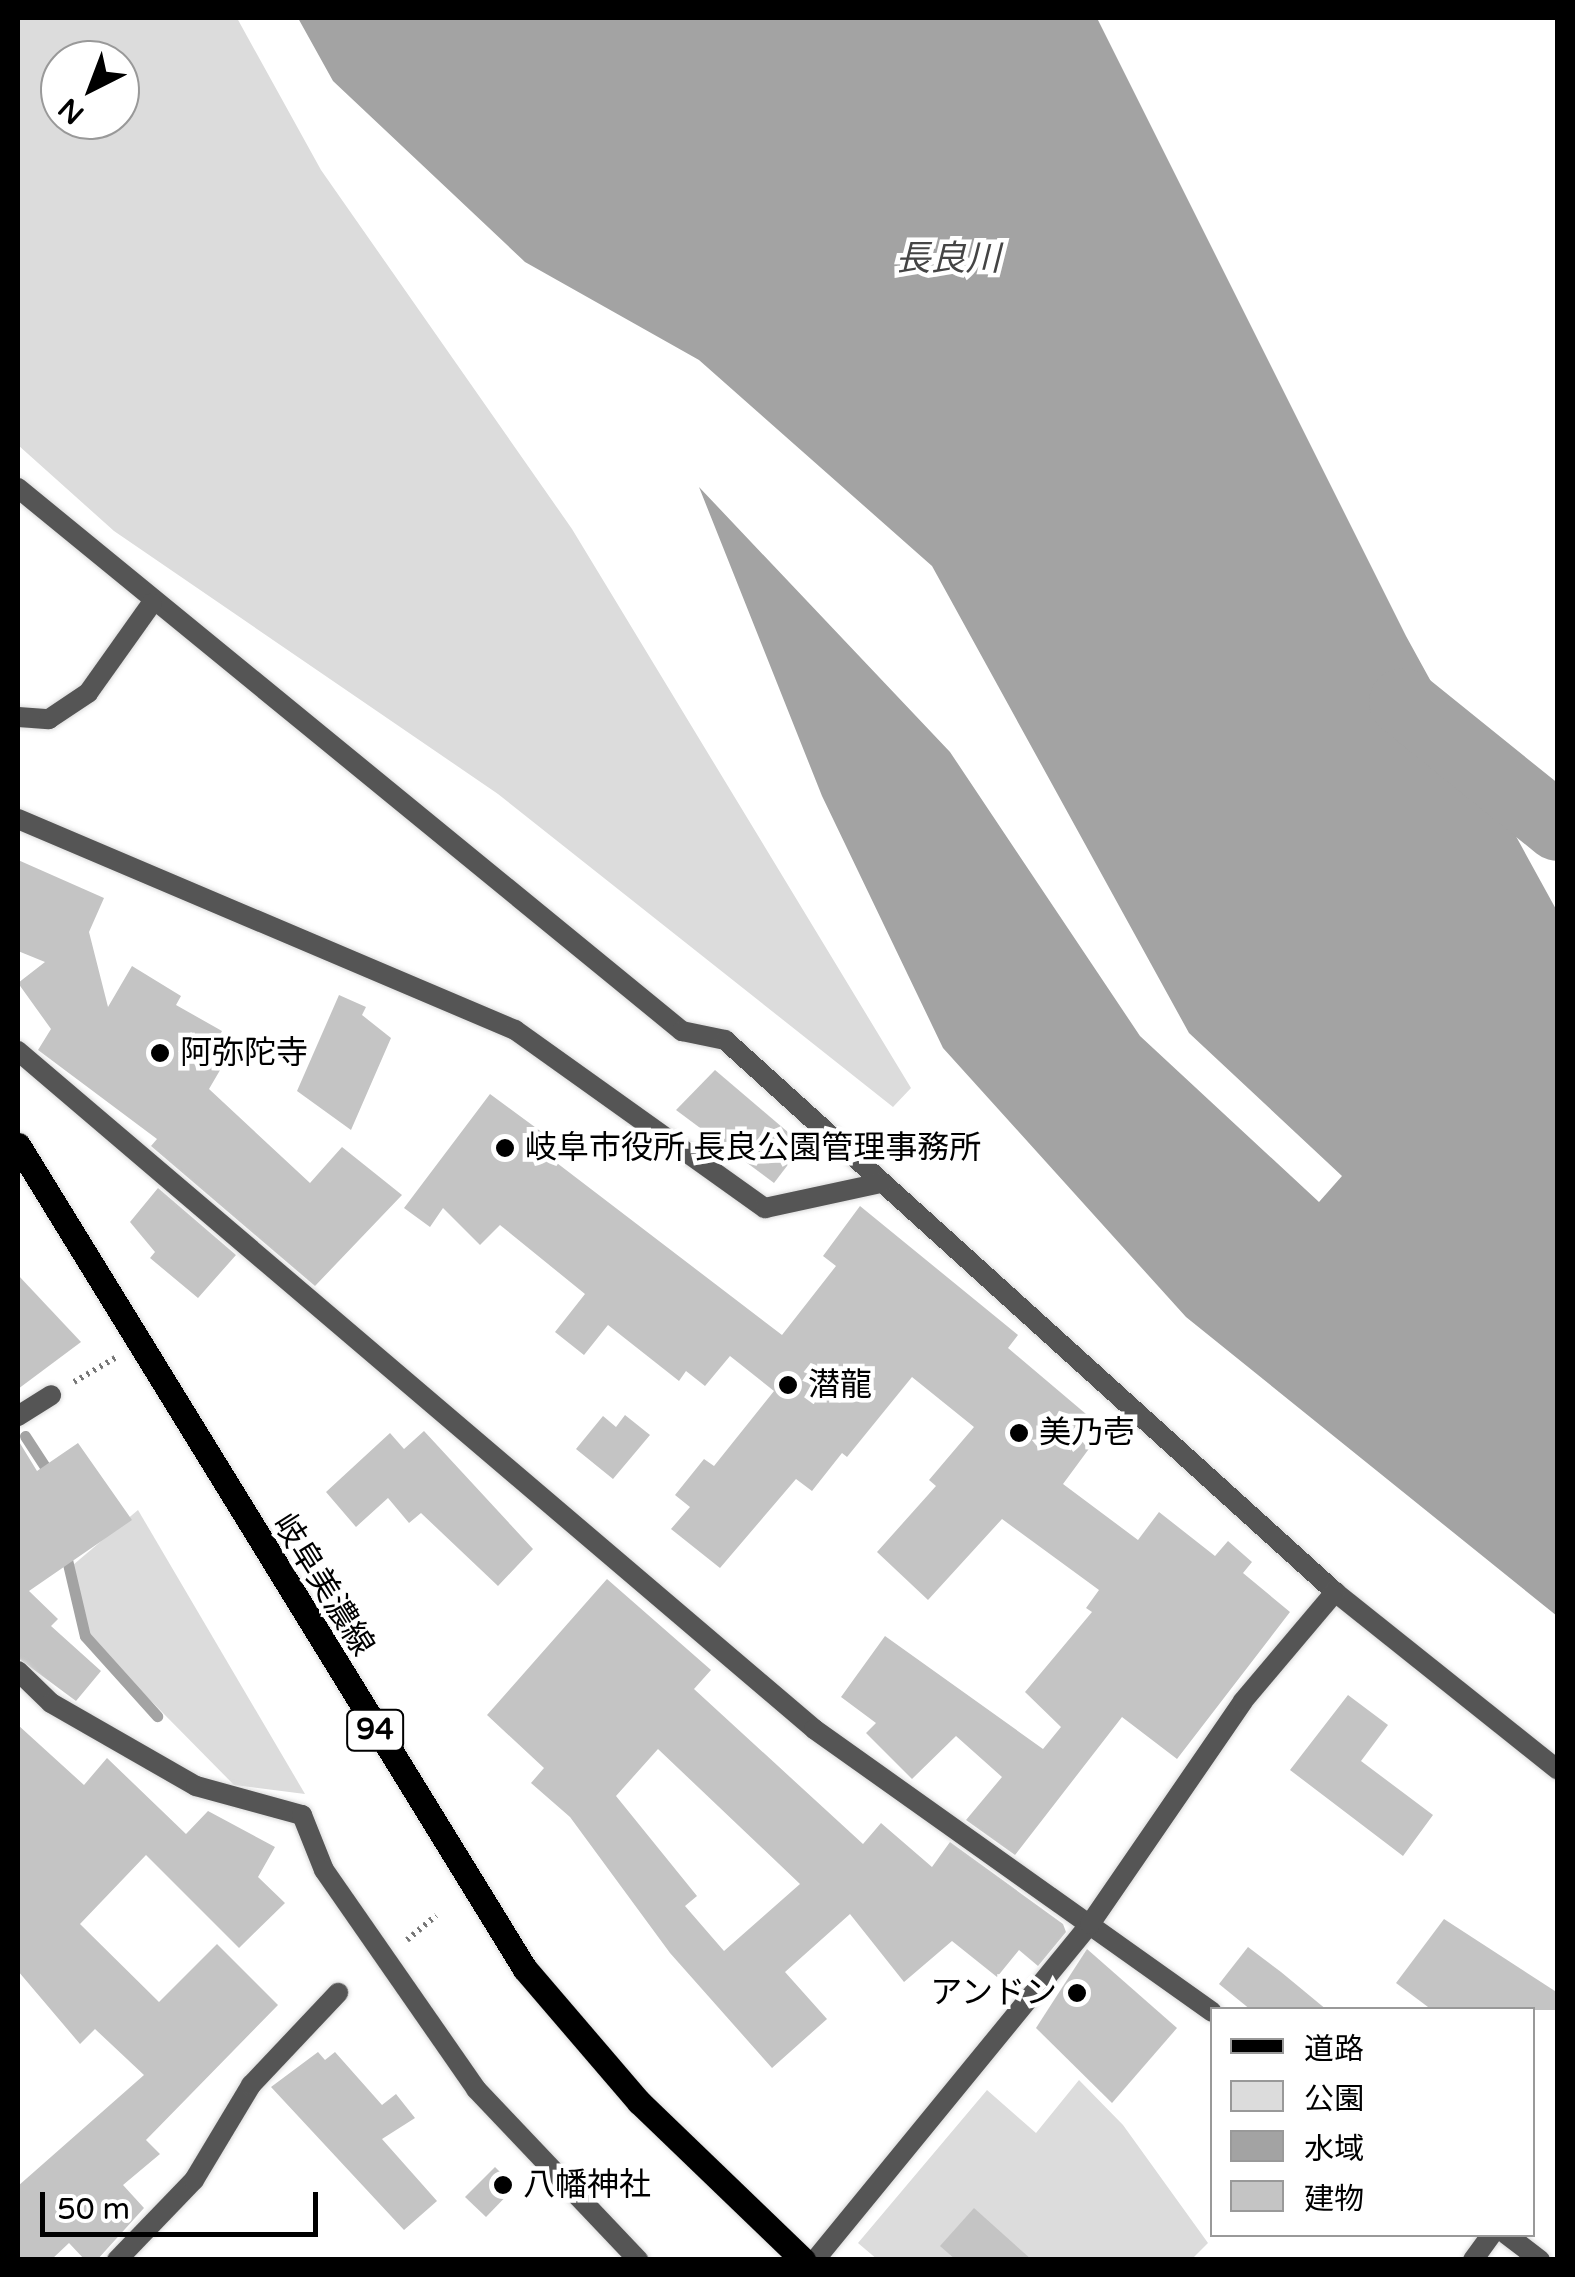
<!DOCTYPE html>
<html>
<head>
<meta charset="utf-8">
<style>
	body { margin:0 }
	#map { position:relative; width:1575px; height:2277px; overflow:hidden; background:#fff; font-family:"Varela Round","Noto Sans JP",sans-serif }
	div>[style] { position:absolute }
	.green>* { inset:0; background:#dcdcdc }
	.water>* { inset:0; background:#a3a3a3 }
	.stream>* { height:11px; margin:-5.5px; padding:0 5.5px; transform-origin:5.5px; border-radius:5.5px; background:#a3a3a3 }
	.river>* { height:68px; margin:-34px; padding:0 34px; transform-origin:34px; border-radius:34px; background:#a3a3a3 }
	.building>* { inset:0; background:#c4c4c4 }
	.path>* { height:6px; margin-top:-3px; transform-origin:0; background:repeating-linear-gradient(90deg,#777 0 2.5px,transparent 0 7.5px) }
	.roads { filter:drop-shadow(0 0 2px #dbdbdb) drop-shadow(0 0 2px #dbdbdb) }
	.lane>* { height:20px; margin:-10px; padding:0 10px; transform-origin:10px; border-radius:10px; background:#555 }
	.street>* { height:20px; margin:-10px; padding:0 10px; transform-origin:10px; border-radius:10px; background:#555 }
	.primary>* { height:25px; margin:-12.5px; padding:0 12.5px; transform-origin:12.5px; border-radius:12.5px; background:#000 }
	.dots>* { width:28px; height:28px; translate:-50% -50%; box-sizing:border-box; border:5px solid #fff; border-radius:50% }
	span { translate:-50% -50%; white-space:nowrap; text-align:center; line-height:1.15; -webkit-text-stroke:9px #fff; paint-order:stroke }
	.shield-label span { padding:2px 8px; background:#fff; border:2px solid; border-radius:8px; -webkit-text-stroke-width:0 }
	.shield-label { font-size:30px; color:#000; font-weight:700 }
	.poi-label { font-size:32px; color:#000 }
	.left { translate:0 -50%; text-align:left }
	.right { translate:-100% -50%; text-align:right }
	.street-label { font-size:32px; color:#000 }
	.water-label { font-size:35px; color:#444; font-style:italic }
	.frame { position:absolute; inset:0; border:20px solid #000; pointer-events:none }
	.legend { position:absolute; left:1210px; top:2007px; width:325px; height:230px; box-sizing:border-box; background:#fff; border:2px solid #999; margin:0; padding:12px 18px; list-style:none; font-size:30px; color:#000 }
	.legend li { display:flex; align-items:center; gap:20px; height:50px }
	.legend b { width:50px; border:2px solid #999 }
	.north { position:absolute; left:40px; top:40px; width:100px; height:100px; box-sizing:border-box; background:#fff; border:2px solid #999; border-radius:50%; rotate:222deg; font-size:28px; font-weight:700; line-height:40px; text-align:center; color:#000 }
	.north::after { content:''; display:block; margin:auto; width:35px; height:45px; background:#000; clip-path:polygon(50% 0,100% 100%,50% 72%,0 100%) }
	.scale { position:absolute; left:40px; top:2192px; width:278px; height:45px; box-sizing:border-box; border:5px solid #000; border-top:0; padding-left:12px; font-size:30px; line-height:35px; white-space:nowrap; color:#000; -webkit-text-stroke:8px #fff; paint-order:stroke }
</style>
</head>
<body>
<div id="map">
	<div class="green">
		<div style="clip-path:polygon(evenodd,18px 18px,237px 18px,321px 170px,572px 529px,911px 1088px,893px 1107px,498px 794px,114px 531px,18px 445px,18px 18px,60px 60px,120px 60px,120px 120px,60px 120px,60px 60px)"></div>
		<div style="clip-path:polygon(138px 1510px,305px 1794px,234px 1785px,87px 1636px,73px 1565px)"></div>
		<div style="clip-path:polygon(1079px 2080px,1123px 2125px,1208px 2243px,1192px 2259px,878px 2260px,858px 2243px,987px 2090px,1036px 2133px)"></div>
	</div>
	<div class="water">
		<div style="clip-path:polygon(298px 18px,1097px 18px,1406px 636px,1557px 911px,1557px 1616px,1186px 1317px,943px 1048px,822px 796px,699px 487px,950px 752px,1140px 1036px,1319px 1202px,1342px 1176px,1189px 1033px,932px 566px,699px 360px,525px 262px,333px 81px)"></div>
	</div>
	<div class="stream">
		<div style="left:25px;top:1436px;width:51px;rotate:56.9deg"></div>
		<div style="left:65px;top:1551px;width:87px;rotate:76.8deg"></div>
		<div style="left:85px;top:1636px;width:108px;rotate:48deg"></div>
	</div>
	<div class="river">
		<div style="left:1403px;top:702px;width:199px;rotate:38.9deg"></div>
	</div>
	<div class="building">
		<div style="clip-path:polygon(18px 860px,104px 898px,89px 932px,108px 1007px,132px 966px,181px 996px,176px 1005px,222px 1031px,218px 1039px,233px 1048px,209px 1089px,310px 1183px,342px 1147px,402px 1195px,315px 1286px,151px 1146px,157px 1139px,38px 1050px,51px 1029px,18px 983px,45px 962px,18px 951px)"></div>
		<div style="clip-path:polygon(339px 995px,366px 1007px,362px 1015px,391px 1038px,351px 1130px,297px 1091px)"></div>
		<div style="clip-path:polygon(715px 1070px,803px 1145px,774px 1183px,676px 1110px)"></div>
		<div style="clip-path:polygon(490px 1094px,562px 1147px,553px 1160px,782px 1335px,836px 1266px,823px 1256px,860px 1206px,1018px 1335px,1008px 1348px,1086px 1414px,1072px 1431px,1091px 1446px,1063px 1484px,1138px 1540px,1159px 1512px,1215px 1556px,1228px 1541px,1252px 1562px,1243px 1573px,1290px 1612px,1177px 1759px,1122px 1717px,1015px 1855px,966px 1820px,1002px 1777px,956px 1736px,912px 1779px,866px 1733px,876px 1723px,841px 1697px,885px 1636px,1043px 1749px,1061px 1727px,1025px 1692px,1092px 1612px,1086px 1608px,1099px 1590px,1002px 1519px,928px 1600px,877px 1552px,936px 1486px,929px 1480px,974px 1427px,912px 1377px,847px 1457px,842px 1453px,812px 1491px,796px 1479px,720px 1568px,671px 1529px,690px 1507px,675px 1495px,704px 1459px,714px 1466px,774px 1391px,730px 1356px,705px 1386px,686px 1371px,679px 1381px,608px 1325px,584px 1355px,555px 1332px,585px 1294px,500px 1225px,480px 1245px,443px 1208px,430px 1227px,404px 1208px)"></div>
		<div style="clip-path:polygon(158px 1188px,236px 1255px,198px 1298px,150px 1258px,155px 1252px,130px 1222px)"></div>
		<div style="clip-path:polygon(18px 1275px,81px 1342px,18px 1389px)"></div>
		<div style="clip-path:polygon(625px 1415px,650px 1435px,613px 1479px,576px 1449px,603px 1416px,616px 1427px)"></div>
		<div style="clip-path:polygon(424px 1431px,533px 1549px,498px 1586px,421px 1513px,409px 1523px,388px 1498px,356px 1527px,326px 1492px,390px 1433px,404px 1449px)"></div>
		<div style="clip-path:polygon(18px 1440px,37px 1471px,78px 1443px,132px 1520px,29px 1591px,58px 1619px,51px 1626px,101px 1671px,76px 1701px,18px 1658px)"></div>
		<div style="clip-path:polygon(evenodd,607px 1579px,711px 1670px,694px 1689px,863px 1844px,881px 1823px,932px 1867px,950px 1842px,1063px 1924px,1066px 1932px,1038px 1966px,1019px 1950px,997px 1977px,952px 1941px,904px 1982px,850px 1914px,785px 1972px,827px 2019px,772px 2068px,670px 1953px,570px 1817px,531px 1783px,544px 1768px,487px 1715px,607px 1579px,658px 1749px,800px 1884px,724px 1951px,685px 1906px,697px 1896px,616px 1796px,658px 1749px)"></div>
		<div style="clip-path:polygon(1348px 1695px,1388px 1725px,1361px 1761px,1433px 1815px,1403px 1856px,1290px 1770px)"></div>
		<div style="clip-path:polygon(18px 1725px,84px 1785px,107px 1758px,186px 1834px,208px 1811px,275px 1847px,258px 1877px,285px 1903px,239px 1948px,146px 1855px,80px 1924px,159px 2002px,217px 1944px,278px 2005px,146px 2140px,160px 2154px,123px 2185px,144px 2208px,97px 2260px,85px 2260px,69px 2243px,51px 2260px,18px 2260px,18px 2186px,144px 2075px,95px 2029px,80px 2044px,18px 1971px)"></div>
		<div style="clip-path:polygon(1444px 1919px,1558px 1993px,1558px 2010px,1432px 2010px,1396px 1983px)"></div>
		<div style="clip-path:polygon(1248px 1947px,1281px 1972px,1327px 2010px,1251px 2010px,1219px 1984px)"></div>
		<div style="clip-path:polygon(1087px 1949px,1177px 2028px,1112px 2103px,1036px 2028px)"></div>
		<div style="clip-path:polygon(318px 2052px,325px 2060px,335px 2052px,382px 2105px,396px 2094px,415px 2118px,382px 2139px,437px 2201px,404px 2230px,271px 2087px)"></div>
		<div style="clip-path:polygon(495px 2167px,515px 2187px,486px 2217px,465px 2197px)"></div>
		<div style="clip-path:polygon(974px 2208px,1032px 2260px,956px 2260px,940px 2246px)"></div>
	</div>
	<div class="path">
		<div style="left:74px;top:1382px;width:48px;rotate:-30.3deg"></div>
		<div style="left:407px;top:1940px;width:38px;rotate:-40deg"></div>
	</div>
	<div class="roads">
		<div class="lane">
			<div style="left:1473px;top:2260px;width:32px;rotate:-54deg"></div>
		</div>
		<div class="street">
			<div style="left:18px;top:488px;width:858px;rotate:39.28deg"></div>
			<div style="left:682px;top:1031px;width:44px;rotate:11.8deg"></div>
			<div style="left:725px;top:1040px;width:823px;rotate:42.14deg"></div>
			<div style="left:1335px;top:1592px;width:285px;rotate:38.6deg"></div>
			<div style="left:18px;top:717px;width:31px;rotate:4deg"></div>
			<div style="left:49px;top:719px;width:47px;rotate:-33.7deg"></div>
			<div style="left:88px;top:693px;width:110px;rotate:-54.6deg"></div>
			<div style="left:18px;top:819px;width:540px;rotate:23deg"></div>
			<div style="left:515px;top:1030px;width:307px;rotate:35.5deg"></div>
			<div style="left:765px;top:1208px;width:119px;rotate:-12.2deg"></div>
			<div style="left:18px;top:1051px;width:1046px;rotate:40.42deg"></div>
			<div style="left:814px;top:1729px;width:488px;rotate:35.4deg"></div>
			<div style="left:18px;top:1416px;width:39px;rotate:-32deg"></div>
			<div style="left:18px;top:1671px;width:46px;rotate:44.1deg"></div>
			<div style="left:51px;top:1703px;width:167px;rotate:29.8deg"></div>
			<div style="left:196px;top:1786px;width:110px;rotate:15.3deg"></div>
			<div style="left:302px;top:1815px;width:59px;rotate:68.2deg"></div>
			<div style="left:324px;top:1870px;width:267px;rotate:55.2deg"></div>
			<div style="left:476px;top:2089px;width:236px;rotate:46.5deg"></div>
			<div style="left:1506px;top:2234px;width:43px;rotate:37.4deg"></div>
			<div style="left:117px;top:2260px;width:111px;rotate:-46.1deg"></div>
			<div style="left:194px;top:2180px;width:111px;rotate:-59deg"></div>
			<div style="left:251px;top:2085px;width:127px;rotate:-46.6deg"></div>
			<div style="left:815px;top:2260px;width:434px;rotate:-50.7deg"></div>
			<div style="left:1090px;top:1924px;width:270px;rotate:-55.5deg"></div>
			<div style="left:1243px;top:1701px;width:143px;rotate:-49.8deg"></div>
		</div>
		<div class="primary">
			<div style="left:18px;top:1145px;width:967px;rotate:58.4deg"></div>
			<div style="left:525px;top:1969px;width:175px;rotate:49.4deg"></div>
			<div style="left:639px;top:2102px;width:228px;rotate:43.9deg"></div>
		</div>
	</div>
	<div class="dots">
		<div style="left:160px;top:1053px;background:#000"></div>
		<div style="left:505px;top:1148px;background:#000"></div>
		<div style="left:788px;top:1385px;background:#000"></div>
		<div style="left:1019px;top:1433px;background:#000"></div>
		<div style="left:1077px;top:1993px;background:#000"></div>
		<div style="left:503px;top:2185px;background:#000"></div>
	</div>
	<div class="shield-label">
		<span style="left:375px;top:1730px">94</span>
	</div>
	<div class="poi-label">
		<span class="left" style="left:180px;top:1053px">阿弥陀寺</span>
		<span class="left" style="left:525px;top:1148px">岐阜市役所 長良公園管理事務所</span>
		<span class="left" style="left:808px;top:1385px">潜龍</span>
		<span class="left" style="left:1039px;top:1433px">美乃壱</span>
		<span class="right" style="left:1057px;top:1993px">アンドン</span>
		<span class="left" style="left:523px;top:2185px">八幡神社</span>
	</div>
	<div class="street-label">
		<span style="left:323px;top:1585px;rotate:58deg">岐阜美濃線</span>
	</div>
	<div class="water-label">
		<span style="left:948px;top:259px">長良川</span>
	</div>
	<div class="frame"></div>
	<ul class="legend">
	<li><b style="height:12px;background:#000"></b>道路</li>
	<li><b style="height:28px;background:#dcdcdc"></b>公園</li>
	<li><b style="height:28px;background:#a3a3a3"></b>水域</li>
	<li><b style="height:28px;background:#c4c4c4"></b>建物</li>
	</ul>
	<div class="north">N</div>
	<div class="scale">50 m</div>
</div>
</body>
</html>
